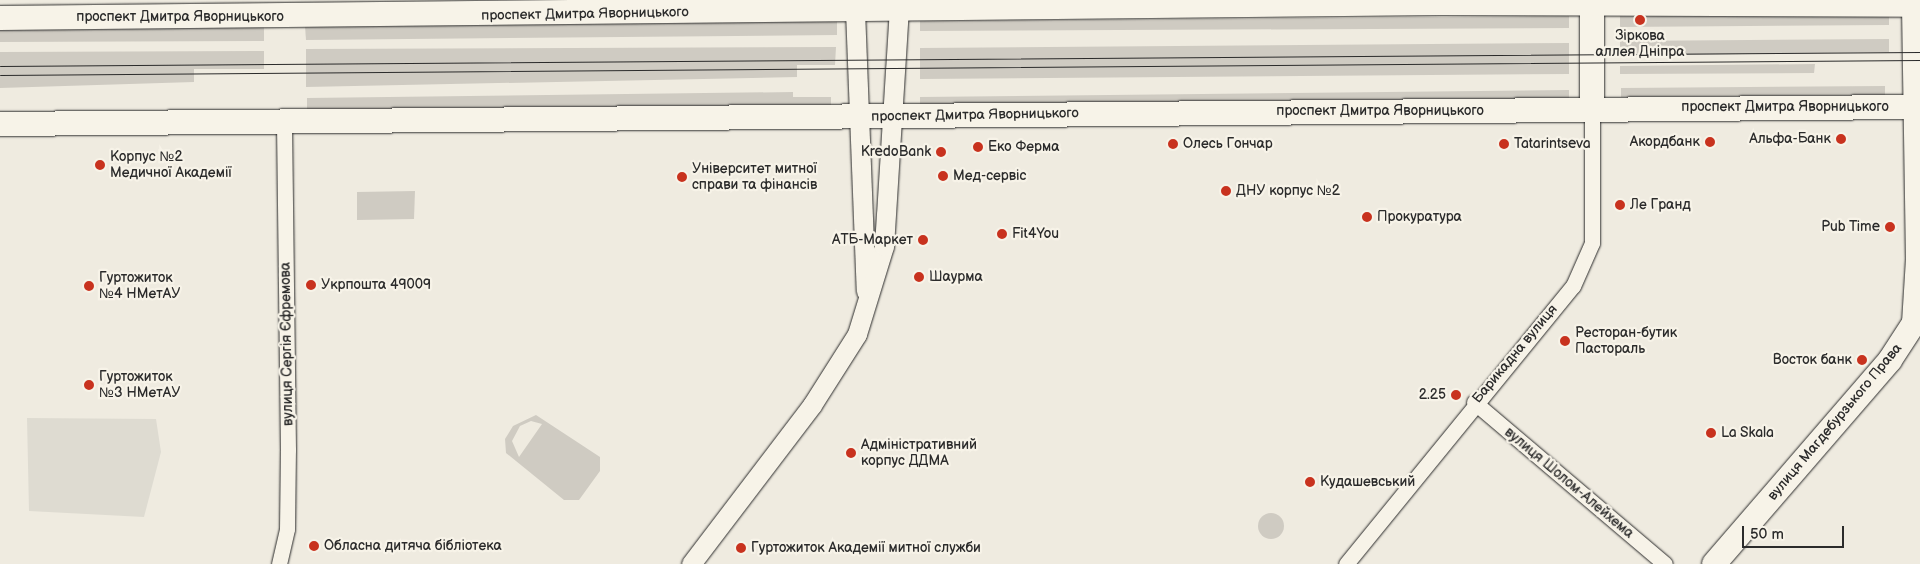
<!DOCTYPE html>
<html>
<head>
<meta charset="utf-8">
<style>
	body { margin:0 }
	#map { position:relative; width:1920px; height:564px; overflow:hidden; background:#efebe0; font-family:"Balsamiq Sans",sans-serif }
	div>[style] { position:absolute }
	.built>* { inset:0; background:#dedbd1 }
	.green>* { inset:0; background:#cfcbc2 }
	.round { border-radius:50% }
	.roads { filter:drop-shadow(0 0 1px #2b2b2b) drop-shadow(0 0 1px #2b2b2b) }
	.minor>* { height:15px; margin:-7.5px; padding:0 7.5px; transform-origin:7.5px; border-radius:7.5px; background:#f7f3e8 }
	.tertiary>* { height:19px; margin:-9.5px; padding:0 9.5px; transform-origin:9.5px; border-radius:9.5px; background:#f7f3e8 }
	.primary>* { height:24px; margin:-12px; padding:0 12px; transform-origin:12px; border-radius:12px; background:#f7f3e8 }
	.tram>* { height:1px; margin:-0.5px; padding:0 0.5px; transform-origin:0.5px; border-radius:0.5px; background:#2b2b2b }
	.dots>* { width:14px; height:14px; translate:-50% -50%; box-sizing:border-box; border:2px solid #f7f3e8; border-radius:50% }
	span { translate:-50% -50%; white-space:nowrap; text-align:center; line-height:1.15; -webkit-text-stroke:4.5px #f7f3e8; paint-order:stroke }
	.street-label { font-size:14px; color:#2b2b2b }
	.poi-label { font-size:14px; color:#2b2b2b }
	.right { translate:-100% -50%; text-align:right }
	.left { translate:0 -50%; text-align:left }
	.scale { position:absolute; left:1742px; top:526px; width:102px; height:22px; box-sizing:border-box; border:2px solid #2b2b2b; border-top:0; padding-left:6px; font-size:15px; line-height:18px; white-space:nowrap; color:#2b2b2b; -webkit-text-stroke:4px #f7f3e8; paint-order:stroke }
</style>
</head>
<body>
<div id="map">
	<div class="built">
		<div style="clip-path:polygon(27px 418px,156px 419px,161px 452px,144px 517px,29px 511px)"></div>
	</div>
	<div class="green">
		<div style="clip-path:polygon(1889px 14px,1889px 25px,1620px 27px,1620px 16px)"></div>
		<div style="clip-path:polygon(1569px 16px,1569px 28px,920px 31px,920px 21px)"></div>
		<div style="clip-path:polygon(837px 21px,837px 35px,306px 40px,305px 26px)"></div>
		<div style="clip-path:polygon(264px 26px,264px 41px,0 42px,0 27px)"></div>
		<div style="clip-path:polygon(1889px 39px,1889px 52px,1620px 56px,1620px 41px)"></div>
		<div style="clip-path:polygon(1569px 43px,1569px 74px,920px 79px,920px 48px)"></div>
		<div style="clip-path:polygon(836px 47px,835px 65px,797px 65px,797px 77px,306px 87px,306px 49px)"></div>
		<div style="clip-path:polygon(264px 51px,264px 69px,194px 69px,194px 82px,0 88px,0 52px)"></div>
		<div style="clip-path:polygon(1815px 64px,1814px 73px,1620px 74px,1620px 66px)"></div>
		<div style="clip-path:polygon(1885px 86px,1885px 95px,1621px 97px,1621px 88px)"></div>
		<div style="clip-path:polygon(1569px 90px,1569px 100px,920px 105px,920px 97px)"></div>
		<div style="clip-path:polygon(793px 92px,793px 97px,831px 97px,831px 107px,307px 112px,307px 98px)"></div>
		<div style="clip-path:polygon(415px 191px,414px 219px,357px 220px,357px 192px)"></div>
		<div style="clip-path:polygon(evenodd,536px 415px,600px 457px,600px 471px,579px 500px,564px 500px,506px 453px,505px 439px,513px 426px,536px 415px,531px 421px,542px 424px,519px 457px,512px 441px,520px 426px,531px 421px)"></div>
		<div class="round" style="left:1258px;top:513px;width:26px;height:26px"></div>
	</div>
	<div class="roads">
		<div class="minor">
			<div style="left:1474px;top:402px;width:250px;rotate:40.3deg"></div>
			<div style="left:279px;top:564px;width:36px;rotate:-77deg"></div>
			<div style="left:287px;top:529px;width:79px;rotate:-89.3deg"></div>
			<div style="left:288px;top:450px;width:328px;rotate:-90.7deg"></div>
			<div style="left:1346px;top:564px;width:359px;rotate:-50.8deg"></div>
			<div style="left:1573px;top:286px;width:47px;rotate:-66.2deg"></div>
			<div style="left:1592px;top:243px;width:134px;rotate:-90deg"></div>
		</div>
		<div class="tertiary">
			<div style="left:855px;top:10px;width:281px;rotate:87.8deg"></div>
			<div style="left:691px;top:564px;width:200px;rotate:-52.7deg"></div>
			<div style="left:812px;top:405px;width:84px;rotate:-57.6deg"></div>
			<div style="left:857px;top:334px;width:92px;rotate:-72.9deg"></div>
			<div style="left:884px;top:246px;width:236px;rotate:-86.4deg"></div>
		</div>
		<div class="primary">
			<div style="left:1592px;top:4px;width:105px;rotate:90deg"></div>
			<div style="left:0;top:18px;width:1441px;rotate:-0.6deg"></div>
			<div style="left:1441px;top:3px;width:479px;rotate:0.2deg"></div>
			<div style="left:0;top:124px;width:1920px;rotate:-0.51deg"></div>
			<div style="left:1714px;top:564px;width:269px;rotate:-49.2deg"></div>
			<div style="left:1890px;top:360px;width:44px;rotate:-57deg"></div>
			<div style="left:1914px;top:323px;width:63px;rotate:-86.4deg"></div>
			<div style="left:1918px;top:260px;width:260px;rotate:-90.9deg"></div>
		</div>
	</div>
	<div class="tram">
		<div style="left:0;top:66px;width:1920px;rotate:-0.42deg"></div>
		<div style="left:0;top:75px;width:1920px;rotate:-0.45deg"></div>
	</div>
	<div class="dots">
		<div style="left:1640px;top:20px;background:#c8321e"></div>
		<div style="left:1841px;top:139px;background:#c8321e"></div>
		<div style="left:1710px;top:142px;background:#c8321e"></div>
		<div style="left:1173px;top:144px;background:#c8321e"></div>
		<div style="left:1504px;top:144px;background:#c8321e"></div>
		<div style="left:978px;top:147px;background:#c8321e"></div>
		<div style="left:941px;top:152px;background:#c8321e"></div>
		<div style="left:100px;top:165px;background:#c8321e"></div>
		<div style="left:943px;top:176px;background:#c8321e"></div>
		<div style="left:682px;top:177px;background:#c8321e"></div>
		<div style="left:1226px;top:191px;background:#c8321e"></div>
		<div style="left:1620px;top:205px;background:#c8321e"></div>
		<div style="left:1367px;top:217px;background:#c8321e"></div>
		<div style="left:1890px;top:227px;background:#c8321e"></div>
		<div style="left:1002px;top:234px;background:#c8321e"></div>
		<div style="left:923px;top:240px;background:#c8321e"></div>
		<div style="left:919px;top:277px;background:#c8321e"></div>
		<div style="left:311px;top:285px;background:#c8321e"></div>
		<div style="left:89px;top:286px;background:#c8321e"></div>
		<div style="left:1565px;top:341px;background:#c8321e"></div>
		<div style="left:1862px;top:360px;background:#c8321e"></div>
		<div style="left:89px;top:385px;background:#c8321e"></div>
		<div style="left:1456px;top:395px;background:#c8321e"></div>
		<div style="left:1711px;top:433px;background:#c8321e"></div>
		<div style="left:851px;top:453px;background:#c8321e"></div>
		<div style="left:1310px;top:482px;background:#c8321e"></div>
		<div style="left:314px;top:546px;background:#c8321e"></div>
		<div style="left:741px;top:548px;background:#c8321e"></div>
	</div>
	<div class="street-label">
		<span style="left:585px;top:14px;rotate:-1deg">проспект Дмитра Яворницького</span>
		<span style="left:180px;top:17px">проспект Дмитра Яворницького</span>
		<span style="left:1785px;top:107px">проспект Дмитра Яворницького</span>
		<span style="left:1380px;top:111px">проспект Дмитра Яворницького</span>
		<span style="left:975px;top:115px;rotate:-1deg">проспект Дмитра Яворницького</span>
		<span style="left:287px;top:344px;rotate:-91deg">вулиця Сергія Єфремова</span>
		<span style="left:1515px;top:354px;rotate:-50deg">Барикадна вулиця</span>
		<span style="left:1835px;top:422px;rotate:-50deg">вулиця Магдебурзького Права</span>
		<span style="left:1569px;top:483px;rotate:40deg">вулиця Шолом-Алейхема</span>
	</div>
	<div class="poi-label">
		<span style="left:1640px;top:44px">Зіркова<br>аллея Дніпра</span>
		<span class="right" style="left:1831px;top:139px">Альфа-Банк</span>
		<span class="right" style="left:1700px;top:142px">Акордбанк</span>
		<span class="left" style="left:1183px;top:144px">Олесь Гончар</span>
		<span class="left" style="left:1514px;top:144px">Tatarintseva</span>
		<span class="left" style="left:988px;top:147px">Еко Ферма</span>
		<span class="right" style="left:931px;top:152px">KredoBank</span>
		<span class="left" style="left:110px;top:165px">Корпус №2<br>Медичної Академії</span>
		<span class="left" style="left:692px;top:177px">Університет митної<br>справи та фінансів</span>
		<span class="left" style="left:953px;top:176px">Мед-сервіс</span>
		<span class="left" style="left:1236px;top:191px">ДНУ корпус №2</span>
		<span class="left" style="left:1630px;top:205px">Ле Гранд</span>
		<span class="left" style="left:1377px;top:217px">Прокуратура</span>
		<span class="right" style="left:1880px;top:227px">Pub Time</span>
		<span class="left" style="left:1012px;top:234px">Fit4You</span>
		<span class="right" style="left:913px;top:240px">АТБ-Маркет</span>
		<span class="left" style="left:929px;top:277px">Шаурма</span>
		<span class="left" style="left:99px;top:286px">Гуртожиток<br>№4 НМетАУ</span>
		<span class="left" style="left:321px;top:285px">Укрпошта 49009</span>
		<span class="left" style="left:1575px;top:341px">Ресторан-бутик<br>Пастораль</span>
		<span class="right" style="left:1852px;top:360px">Восток банк</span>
		<span class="left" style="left:99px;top:385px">Гуртожиток<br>№3 НМетАУ</span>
		<span class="right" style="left:1446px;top:395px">2.25</span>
		<span class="left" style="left:1721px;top:433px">La Skala</span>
		<span class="left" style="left:861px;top:453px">Адміністративний<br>корпус ДДМА</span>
		<span class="left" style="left:1320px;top:482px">Кудашевський</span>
		<span class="left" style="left:324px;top:546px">Обласна дитяча бібліотека</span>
		<span class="left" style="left:751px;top:548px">Гуртожиток Академії митної служби</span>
	</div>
	<div class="scale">50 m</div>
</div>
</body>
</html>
